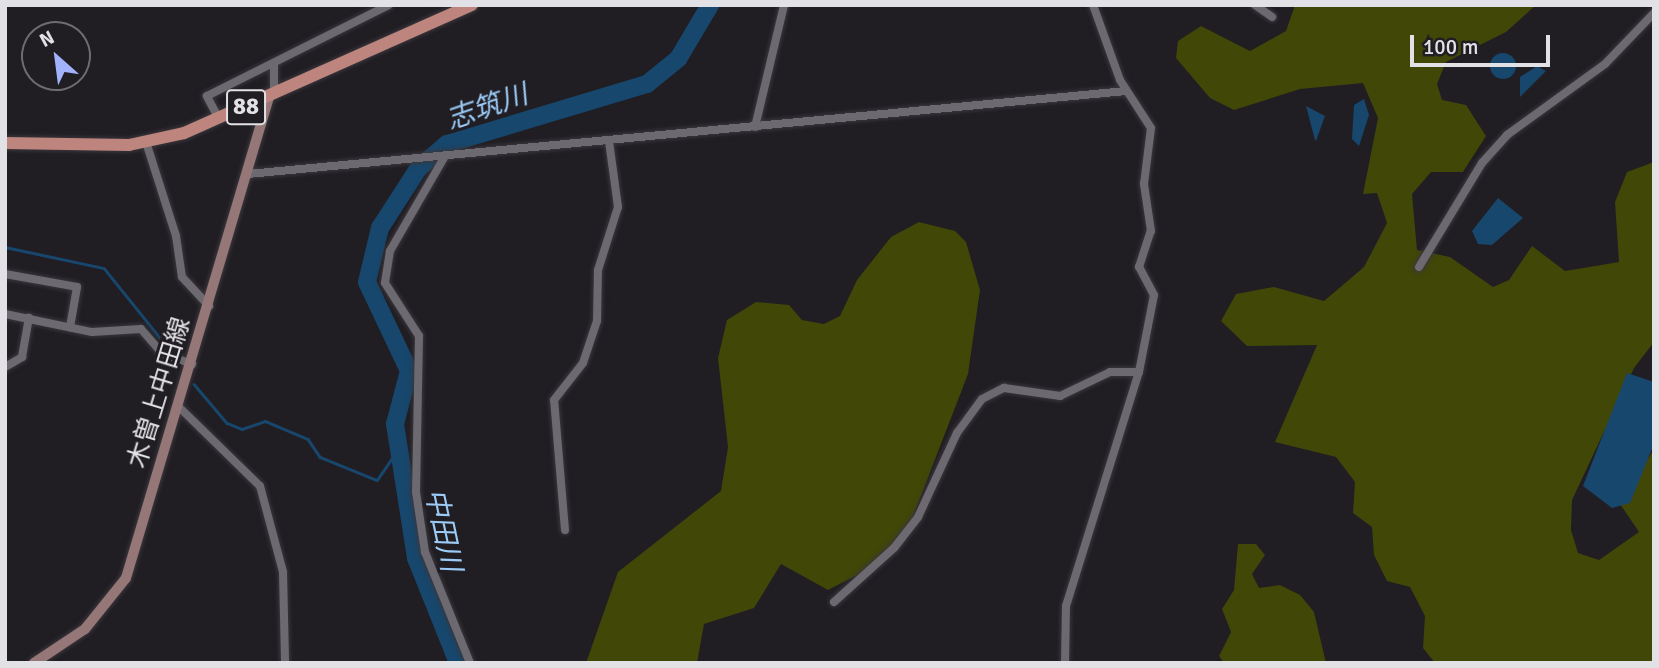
<!DOCTYPE html>
<html>
<head>
<meta charset="utf-8">
<style>
	body { margin:0 }
	#map { position:relative; width:1659px; height:668px; overflow:hidden; background:#201d23; font-family:Signika,"Noto Sans JP",sans-serif }
	div>[style] { position:absolute }
	.forest>* { inset:0; background:#404707 }
	.water>* { inset:0; background:#17476d }
	.round { border-radius:50% }
	.stream>* { height:2.5px; margin:-1.25px; padding:0 1.25px; transform-origin:1.25px; border-radius:1.25px; background:#17476d }
	.river>* { height:18px; margin:-9px; padding:0 9px; transform-origin:9px; border-radius:9px; background:#17476d }
	.roads { filter:drop-shadow(0 0 2px #3a373c) drop-shadow(0 0 2px #3a373c) }
	.minor>* { height:8px; margin:-4px; padding:0 4px; transform-origin:4px; border-radius:4px; background:#6d6971 }
	.secondary>* { height:10px; margin:-5px; padding:0 5px; transform-origin:5px; border-radius:5px; background:#967778 }
	.primary>* { height:12px; margin:-6px; padding:0 6px; transform-origin:6px; border-radius:6px; background:#be857e }
	span { translate:-50% -50%; white-space:nowrap; text-align:center; line-height:1.15; -webkit-text-stroke:6px #201d23; paint-order:stroke }
	.shield-label span { padding:2px 5px; background:#201d23; border:2px solid; border-radius:5px; -webkit-text-stroke-width:0 }
	.shield-label { font-size:24px; color:#e2e1e5; font-weight:700 }
	.street-label { font-size:26px; color:#e2e1e5 }
	.water-label { font-size:28px; color:#9bcbf6; font-style:italic }
	.frame { position:absolute; inset:0; border:7px solid #e2e1e5; pointer-events:none }
	.north { position:absolute; left:21px; top:21px; width:70px; height:70px; box-sizing:border-box; background:#201d23; border:2px solid #6e6b71; border-radius:50%; rotate:332deg; font-size:19px; font-weight:700; line-height:28px; text-align:center; color:#e2e1e5 }
	.north::after { content:''; display:block; margin:auto; width:24px; height:32px; background:#a2b2fd; clip-path:polygon(50% 0,100% 100%,50% 72%,0 100%) }
	.scale { position:absolute; left:1410px; top:35px; width:140px; height:32px; box-sizing:border-box; border:4px solid #e2e1e5; border-top:0; padding-left:9px; font-size:21px; line-height:24px; white-space:nowrap; color:#e2e1e5; -webkit-text-stroke:5px #201d23; paint-order:stroke }
</style>
</head>
<body>
<div id="map">
	<div class="forest">
		<div style="clip-path:polygon(1295px 5px,1536px 5px,1506px 32px,1446px 62px,1437px 84px,1442px 100px,1466px 105px,1486px 136px,1463px 172px,1431px 172px,1412px 194px,1417px 250px,1450px 257px,1493px 287px,1509px 280px,1532px 246px,1565px 271px,1619px 262px,1615px 202px,1627px 172px,1654px 162px,1654px 342px,1634px 368px,1572px 500px,1571px 530px,1578px 553px,1599px 560px,1639px 532px,1620px 504px,1654px 449px,1654px 663px,1435px 663px,1423px 648px,1425px 616px,1410px 587px,1387px 581px,1374px 555px,1372px 527px,1353px 513px,1355px 482px,1336px 457px,1275px 442px,1317px 345px,1247px 346px,1221px 321px,1236px 294px,1274px 287px,1324px 301px,1364px 267px,1387px 223px,1377px 193px,1363px 194px,1378px 118px,1363px 83px,1300px 89px,1234px 110px,1210px 98px,1176px 58px,1178px 41px,1201px 26px,1250px 51px,1286px 31px)"></div>
		<div style="clip-path:polygon(919px 222px,955px 231px,966px 242px,980px 290px,968px 374px,907px 532px,861px 573px,828px 590px,781px 564px,754px 608px,704px 624px,697px 663px,586px 663px,618px 572px,721px 491px,728px 447px,718px 358px,727px 320px,756px 302px,789px 305px,802px 320px,824px 324px,840px 316px,857px 280px,891px 237px)"></div>
		<div style="clip-path:polygon(1238px 544px,1256px 544px,1265px 555px,1252px 574px,1259px 588px,1280px 585px,1300px 595px,1314px 612px,1326px 663px,1224px 663px,1219px 656px,1231px 632px,1222px 609px,1234px 590px)"></div>
	</div>
	<div class="water">
		<div class="round" style="left:1490px;top:53px;width:26px;height:26px"></div>
		<div style="clip-path:polygon(1537px 66px,1546px 71px,1520px 97px,1520px 77px)"></div>
		<div style="clip-path:polygon(1364px 99px,1369px 115px,1359px 146px,1352px 139px,1354px 105px)"></div>
		<div style="clip-path:polygon(1306px 106px,1325px 116px,1316px 141px,1315px 140px)"></div>
		<div style="clip-path:polygon(1498px 198px,1523px 218px,1492px 245px,1478px 244px,1472px 231px)"></div>
		<div style="clip-path:polygon(1627px 373px,1654px 382px,1654px 444px,1630px 503px,1612px 508px,1583px 486px)"></div>
	</div>
	<div class="stream">
		<div style="left:5px;top:247px;width:101px;rotate:12deg"></div>
		<div style="left:104px;top:268px;width:112px;rotate:51.2deg"></div>
		<div style="left:194px;top:384px;width:51px;rotate:49.8deg"></div>
		<div style="left:227px;top:423px;width:16px;rotate:22deg"></div>
		<div style="left:242px;top:429px;width:24px;rotate:-19deg"></div>
		<div style="left:265px;top:421px;width:47px;rotate:22.7deg"></div>
		<div style="left:308px;top:439px;width:22px;rotate:56deg"></div>
		<div style="left:320px;top:457px;width:61px;rotate:22deg"></div>
		<div style="left:377px;top:480px;width:42px;rotate:-55.6deg"></div>
	</div>
	<div class="river">
		<div style="left:458px;top:663px;width:113px;rotate:-111.8deg"></div>
		<div style="left:416px;top:558px;width:136px;rotate:-98.9deg"></div>
		<div style="left:395px;top:424px;width:55px;rotate:-75.2deg"></div>
		<div style="left:409px;top:371px;width:98px;rotate:-115.3deg"></div>
		<div style="left:367px;top:282px;width:56px;rotate:-76.5deg"></div>
		<div style="left:380px;top:228px;width:70px;rotate:-57.2deg"></div>
		<div style="left:418px;top:169px;width:38px;rotate:-41deg"></div>
		<div style="left:447px;top:144px;width:209px;rotate:-16.7deg"></div>
		<div style="left:647px;top:84px;width:40px;rotate:-39deg"></div>
		<div style="left:678px;top:59px;width:63px;rotate:-59.3deg"></div>
	</div>
	<div class="roads">
		<div class="minor">
			<div style="left:1255px;top:5px;width:21px;rotate:35deg"></div>
			<div style="left:274px;top:63px;width:32px;rotate:90deg"></div>
			<div style="left:219px;top:119px;width:26px;rotate:-118deg"></div>
			<div style="left:207px;top:96px;width:203px;rotate:-26.6deg"></div>
			<div style="left:755px;top:127px;width:125px;rotate:-76.6deg"></div>
			<div style="left:146px;top:142px;width:99px;rotate:72.3deg"></div>
			<div style="left:176px;top:236px;width:41px;rotate:81.7deg"></div>
			<div style="left:182px;top:277px;width:40px;rotate:47deg"></div>
			<div style="left:445px;top:156px;width:110px;rotate:120.1deg"></div>
			<div style="left:390px;top:251px;width:32px;rotate:99deg"></div>
			<div style="left:385px;top:283px;width:63px;rotate:57.3deg"></div>
			<div style="left:419px;top:336px;width:156px;rotate:91.1deg"></div>
			<div style="left:416px;top:492px;width:61px;rotate:81.5deg"></div>
			<div style="left:425px;top:552px;width:120px;rotate:67.9deg"></div>
			<div style="left:248px;top:174px;width:882px;rotate:-5.4deg"></div>
			<div style="left:1419px;top:267px;width:122px;rotate:-58.8deg"></div>
			<div style="left:1482px;top:163px;width:38px;rotate:-48deg"></div>
			<div style="left:1507px;top:135px;width:121px;rotate:-35.9deg"></div>
			<div style="left:1605px;top:64px;width:71px;rotate:-46.1deg"></div>
			<div style="left:5px;top:274px;width:73px;rotate:10.2deg"></div>
			<div style="left:77px;top:287px;width:41px;rotate:99.9deg"></div>
			<div style="left:5px;top:314px;width:89px;rotate:11.7deg"></div>
			<div style="left:92px;top:332px;width:49px;rotate:-3.5deg"></div>
			<div style="left:141px;top:329px;width:33px;rotate:49deg"></div>
			<div style="left:163px;top:354px;width:31px;rotate:19deg"></div>
			<div style="left:5px;top:367px;width:20px;rotate:-30deg"></div>
			<div style="left:22px;top:357px;width:40px;rotate:-80deg"></div>
			<div style="left:181px;top:409px;width:110px;rotate:44.3deg"></div>
			<div style="left:260px;top:486px;width:89px;rotate:75deg"></div>
			<div style="left:283px;top:572px;width:91px;rotate:88.7deg"></div>
			<div style="left:565px;top:530px;width:130px;rotate:-94.8deg"></div>
			<div style="left:554px;top:400px;width:47px;rotate:-51.9deg"></div>
			<div style="left:583px;top:363px;width:44px;rotate:-71.6deg"></div>
			<div style="left:597px;top:321px;width:51px;rotate:-88.9deg"></div>
			<div style="left:598px;top:270px;width:66px;rotate:-72.4deg"></div>
			<div style="left:618px;top:207px;width:67px;rotate:-97.8deg"></div>
			<div style="left:834px;top:602px;width:81px;rotate:-42deg"></div>
			<div style="left:894px;top:548px;width:39px;rotate:-52deg"></div>
			<div style="left:918px;top:517px;width:93px;rotate:-65.1deg"></div>
			<div style="left:957px;top:433px;width:42px;rotate:-53.7deg"></div>
			<div style="left:982px;top:399px;width:25px;rotate:-27deg"></div>
			<div style="left:1004px;top:388px;width:57px;rotate:8.1deg"></div>
			<div style="left:1060px;top:396px;width:55px;rotate:-25.6deg"></div>
			<div style="left:1110px;top:372px;width:29px"></div>
			<div style="left:1065px;top:663px;width:57px;rotate:-89deg"></div>
			<div style="left:1066px;top:606px;width:245px;rotate:-72.7deg"></div>
			<div style="left:1139px;top:372px;width:78px;rotate:-79deg"></div>
			<div style="left:1154px;top:295px;width:32px;rotate:-118deg"></div>
			<div style="left:1139px;top:267px;width:38px;rotate:-72deg"></div>
			<div style="left:1151px;top:231px;width:48px;rotate:-98.5deg"></div>
			<div style="left:1144px;top:184px;width:56px;rotate:-82.9deg"></div>
			<div style="left:1151px;top:128px;width:57px;rotate:-122.9deg"></div>
			<div style="left:1120px;top:80px;width:80px;rotate:-109.8deg"></div>
		</div>
		<div class="secondary">
			<div style="left:34px;top:663px;width:61px;rotate:-33.7deg"></div>
			<div style="left:85px;top:629px;width:65px;rotate:-51.2deg"></div>
			<div style="left:126px;top:578px;width:502px;rotate:-73.44deg"></div>
		</div>
		<div class="primary">
			<div style="left:5px;top:143px;width:124px;rotate:0.9deg"></div>
			<div style="left:129px;top:145px;width:56px;rotate:-12.3deg"></div>
			<div style="left:184px;top:133px;width:315px;rotate:-24deg"></div>
		</div>
	</div>
	<div class="shield-label">
		<span style="left:246px;top:107px">88</span>
	</div>
	<div class="street-label">
		<span style="left:160px;top:393px;rotate:-73deg">木曽上中田線</span>
	</div>
	<div class="water-label">
		<span style="left:487px;top:107px;rotate:-19deg">志筑川</span>
		<span style="left:443px;top:530px;rotate:78deg">中田川</span>
	</div>
	<div class="frame"></div>
	<div class="north">N</div>
	<div class="scale">100 m</div>
</div>
</body>
</html>
